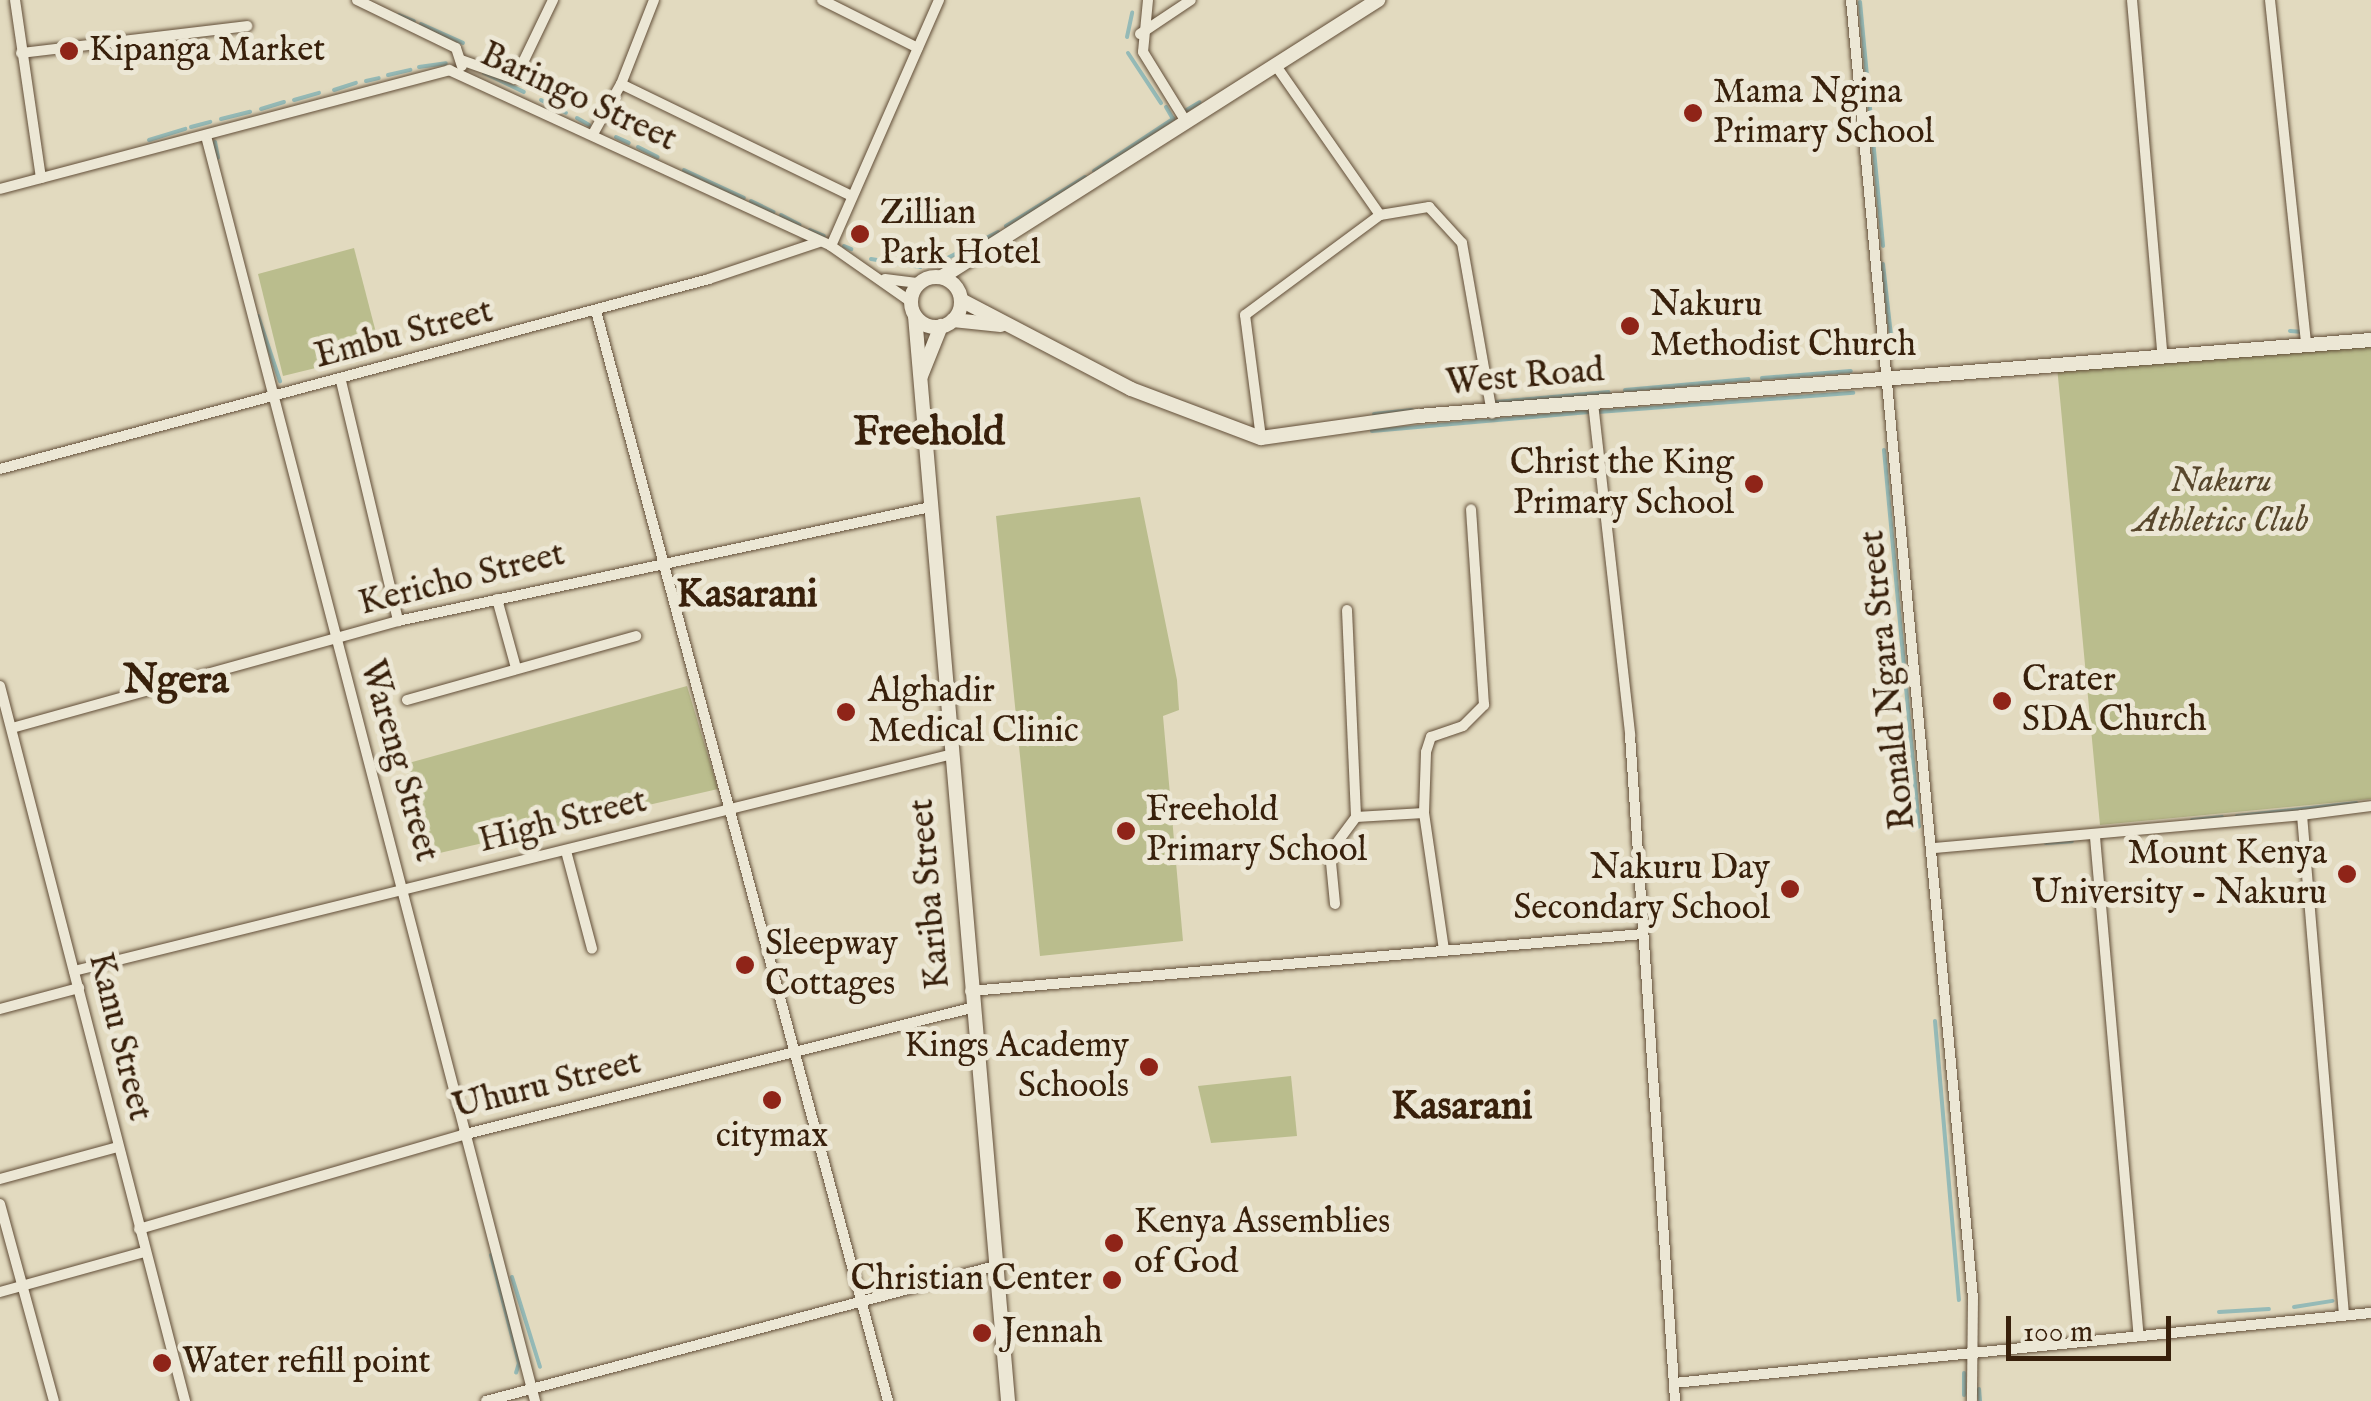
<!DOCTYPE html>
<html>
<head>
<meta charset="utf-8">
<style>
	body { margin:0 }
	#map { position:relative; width:2371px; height:1401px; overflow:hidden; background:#e2dabf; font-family:"IM FELL English",serif }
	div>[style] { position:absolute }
	.green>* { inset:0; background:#babd8d }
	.stream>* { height:4px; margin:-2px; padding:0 2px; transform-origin:2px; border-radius:2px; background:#95bab7 }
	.roads { filter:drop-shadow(0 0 2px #624e38) drop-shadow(0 0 2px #624e38) }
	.street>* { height:10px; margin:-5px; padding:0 5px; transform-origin:5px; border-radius:5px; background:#ece7d5 }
	.secondary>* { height:14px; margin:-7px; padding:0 7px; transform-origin:7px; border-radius:7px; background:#ece7d5 }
	.secondary>.ring { margin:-7px; padding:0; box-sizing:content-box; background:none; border:14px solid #ece7d5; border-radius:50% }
	.dots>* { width:28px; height:28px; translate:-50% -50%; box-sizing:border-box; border:5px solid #ece7d5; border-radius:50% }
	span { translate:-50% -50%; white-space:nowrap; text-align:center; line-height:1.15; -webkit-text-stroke:10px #ece7d5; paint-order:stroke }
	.poi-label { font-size:35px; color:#38200b }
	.left { translate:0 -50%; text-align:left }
	.right { translate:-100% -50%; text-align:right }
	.street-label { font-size:35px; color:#38200b }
	.park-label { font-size:35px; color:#58472c; font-style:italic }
	.quarter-label { font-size:40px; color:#38200b; font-weight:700 }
	.scale { position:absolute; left:2006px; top:1316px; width:165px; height:45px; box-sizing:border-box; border:5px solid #38200b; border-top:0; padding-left:12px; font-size:30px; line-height:35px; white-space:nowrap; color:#38200b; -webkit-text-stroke:8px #ece7d5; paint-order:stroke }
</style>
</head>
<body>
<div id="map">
	<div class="green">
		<div style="clip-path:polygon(354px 248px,381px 352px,283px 376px,258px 274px)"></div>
		<div style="clip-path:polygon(2371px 334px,2371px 799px,2100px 825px,2057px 366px)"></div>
		<div style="clip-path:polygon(1140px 497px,1177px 680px,1179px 710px,1163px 716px,1183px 941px,1040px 956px,996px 516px)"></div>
		<div style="clip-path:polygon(687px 686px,718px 789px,431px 855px,405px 764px)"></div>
		<div style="clip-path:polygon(1291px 1076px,1297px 1136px,1211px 1143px,1198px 1086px)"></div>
	</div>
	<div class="stream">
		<div style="left:1860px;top:2px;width:245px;rotate:84.6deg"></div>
		<div style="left:399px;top:15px;width:16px;rotate:22deg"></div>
		<div style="left:421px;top:24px;width:46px;rotate:24.3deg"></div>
		<div style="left:1127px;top:37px;width:25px;rotate:-78deg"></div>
		<div style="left:1128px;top:53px;width:60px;rotate:56.6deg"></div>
		<div style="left:419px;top:67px;width:27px;rotate:-8deg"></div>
		<div style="left:484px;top:73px;width:44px;rotate:25.4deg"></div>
		<div style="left:388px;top:75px;width:23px;rotate:-13deg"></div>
		<div style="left:366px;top:81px;width:13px;rotate:-13deg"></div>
		<div style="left:334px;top:90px;width:23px;rotate:-18deg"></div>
		<div style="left:294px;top:100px;width:26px;rotate:-16deg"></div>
		<div style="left:541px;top:100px;width:28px;rotate:27deg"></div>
		<div style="left:261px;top:109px;width:24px;rotate:-17deg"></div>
		<div style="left:1185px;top:111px;width:17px;rotate:-31deg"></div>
		<div style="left:596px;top:117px;width:25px;rotate:-61deg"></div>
		<div style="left:577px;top:118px;width:14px;rotate:30deg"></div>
		<div style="left:221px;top:119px;width:30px;rotate:-14deg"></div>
		<div style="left:191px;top:127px;width:20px;rotate:-15deg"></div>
		<div style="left:616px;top:137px;width:14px;rotate:25deg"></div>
		<div style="left:149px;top:140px;width:38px;rotate:-17deg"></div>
		<div style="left:215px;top:142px;width:16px;rotate:79deg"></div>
		<div style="left:638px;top:147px;width:22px;rotate:27deg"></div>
		<div style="left:684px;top:170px;width:66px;rotate:25deg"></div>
		<div style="left:1094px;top:171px;width:95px;rotate:-33.4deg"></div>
		<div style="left:1173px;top:119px;width:14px;rotate:-120deg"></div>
		<div style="left:751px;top:201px;width:25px;rotate:26deg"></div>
		<div style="left:781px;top:215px;width:21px;rotate:28deg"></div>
		<div style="left:1006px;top:226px;width:93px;rotate:-31.8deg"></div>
		<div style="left:810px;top:230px;width:15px;rotate:23deg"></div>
		<div style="left:844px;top:246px;width:8px;rotate:23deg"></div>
		<div style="left:871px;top:259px;width:50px;rotate:9.3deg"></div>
		<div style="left:1883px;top:264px;width:90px;rotate:83.6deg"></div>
		<div style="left:934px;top:265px;width:72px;rotate:-27.3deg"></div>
		<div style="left:258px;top:316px;width:69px;rotate:71.3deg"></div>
		<div style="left:2290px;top:331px;width:13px;rotate:4deg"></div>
		<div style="left:1762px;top:378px;width:89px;rotate:-4.5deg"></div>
		<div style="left:1625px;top:390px;width:124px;rotate:-5.1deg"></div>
		<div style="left:1496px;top:402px;width:113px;rotate:-5.1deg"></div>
		<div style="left:1598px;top:412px;width:256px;rotate:-4.3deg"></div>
		<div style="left:1374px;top:414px;width:38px;rotate:-6deg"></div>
		<div style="left:1372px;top:431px;width:218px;rotate:-5deg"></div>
		<div style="left:1884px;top:450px;width:378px;rotate:84.7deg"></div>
		<div style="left:1919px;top:826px;width:7px;rotate:146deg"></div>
		<div style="left:2237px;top:816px;width:120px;rotate:-6.2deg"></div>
		<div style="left:2192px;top:820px;width:30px;rotate:-6deg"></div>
		<div style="left:2046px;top:843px;width:26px;rotate:-4deg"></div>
		<div style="left:1935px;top:1021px;width:280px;rotate:85.1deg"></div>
		<div style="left:491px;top:1255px;width:112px;rotate:75.5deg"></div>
		<div style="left:519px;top:1363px;width:10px;rotate:107deg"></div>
		<div style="left:512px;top:1277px;width:94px;rotate:72.7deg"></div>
		<div style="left:2294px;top:1307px;width:39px;rotate:-9deg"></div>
		<div style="left:2219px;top:1312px;width:50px;rotate:-3.4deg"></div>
		<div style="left:1979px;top:1389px;width:12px;rotate:85deg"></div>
		<div style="left:1964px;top:1395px;width:22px;rotate:-90deg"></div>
	</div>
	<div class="roads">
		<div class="street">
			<div style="left:15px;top:0;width:180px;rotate:81.7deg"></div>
			<div style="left:357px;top:0;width:110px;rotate:25.9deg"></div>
			<div style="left:456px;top:48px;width:19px;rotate:72deg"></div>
			<div style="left:654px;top:0;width:90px;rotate:111.4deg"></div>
			<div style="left:621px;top:84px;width:257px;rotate:25.9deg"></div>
			<div style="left:822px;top:0;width:107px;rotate:26.6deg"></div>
			<div style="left:1148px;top:0;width:52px;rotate:95.5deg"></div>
			<div style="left:1143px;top:52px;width:80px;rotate:58.3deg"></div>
			<div style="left:1851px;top:0;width:1303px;rotate:84.63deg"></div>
			<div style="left:1973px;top:1297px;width:104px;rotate:90.6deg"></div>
			<div style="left:2132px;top:0;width:359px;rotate:85.1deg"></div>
			<div style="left:2270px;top:0;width:347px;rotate:84deg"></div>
			<div style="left:1140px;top:34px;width:61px;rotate:-33.7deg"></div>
			<div style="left:21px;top:53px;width:228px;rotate:-6.8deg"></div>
			<div style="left:461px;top:60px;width:57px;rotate:19.4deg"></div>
			<div style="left:515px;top:79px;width:88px;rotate:-64.3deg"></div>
			<div style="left:593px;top:134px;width:57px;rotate:-60.8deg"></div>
			<div style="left:206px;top:136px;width:1307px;rotate:75.42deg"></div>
			<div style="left:0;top:189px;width:465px;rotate:-14.8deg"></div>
			<div style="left:449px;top:70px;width:421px;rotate:24.7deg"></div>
			<div style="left:831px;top:246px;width:98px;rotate:35deg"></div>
			<div style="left:1380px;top:215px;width:50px;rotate:-9.3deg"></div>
			<div style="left:1429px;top:207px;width:49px;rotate:47.5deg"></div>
			<div style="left:1462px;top:243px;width:173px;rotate:80deg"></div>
			<div style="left:831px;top:246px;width:269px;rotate:-66.3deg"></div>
			<div style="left:885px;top:279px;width:34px;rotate:7deg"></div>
			<div style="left:596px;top:311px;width:1128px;rotate:75deg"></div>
			<div style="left:341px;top:381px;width:247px;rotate:76.6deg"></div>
			<div style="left:1593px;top:403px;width:334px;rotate:83.6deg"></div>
			<div style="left:1630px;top:735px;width:668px;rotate:86.13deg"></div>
			<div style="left:1261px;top:438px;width:124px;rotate:-97.4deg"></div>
			<div style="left:1245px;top:315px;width:168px;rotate:-36.5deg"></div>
			<div style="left:1380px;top:215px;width:182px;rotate:-124.9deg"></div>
			<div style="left:0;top:469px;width:734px;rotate:-15deg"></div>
			<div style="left:709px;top:279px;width:116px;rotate:-18.6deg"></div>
			<div style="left:497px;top:599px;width:72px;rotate:74.6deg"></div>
			<div style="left:1347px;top:610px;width:207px;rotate:87.5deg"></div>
			<div style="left:1356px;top:817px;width:68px;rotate:-3.4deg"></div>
			<div style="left:0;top:686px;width:739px;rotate:75.49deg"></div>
			<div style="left:407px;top:700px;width:238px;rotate:-15.6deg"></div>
			<div style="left:12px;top:728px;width:401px;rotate:-15.5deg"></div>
			<div style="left:398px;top:621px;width:544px;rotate:-12.09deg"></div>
			<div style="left:2302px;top:815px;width:70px;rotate:-7.4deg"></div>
			<div style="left:2095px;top:837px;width:497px;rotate:85deg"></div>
			<div style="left:1934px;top:848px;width:369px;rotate:-5.1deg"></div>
			<div style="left:2302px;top:815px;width:502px;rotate:85.2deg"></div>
			<div style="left:566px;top:851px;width:101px;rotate:75.1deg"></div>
			<div style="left:1335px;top:904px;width:52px;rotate:-95.5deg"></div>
			<div style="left:1330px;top:852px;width:44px;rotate:-53.4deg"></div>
			<div style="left:1444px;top:950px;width:138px;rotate:-98.3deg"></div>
			<div style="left:1424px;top:813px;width:61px;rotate:-88.1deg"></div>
			<div style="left:1426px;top:752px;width:16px;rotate:-72deg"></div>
			<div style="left:1431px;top:737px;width:34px;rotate:-19deg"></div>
			<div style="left:1463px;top:726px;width:30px;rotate:-45deg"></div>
			<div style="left:1484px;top:705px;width:196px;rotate:-93.8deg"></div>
			<div style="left:74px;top:971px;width:901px;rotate:-13.87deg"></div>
			<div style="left:970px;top:991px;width:675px;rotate:-4.84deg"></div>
			<div style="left:0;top:1009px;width:82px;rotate:-14.9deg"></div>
			<div style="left:0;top:1179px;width:122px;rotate:-15.2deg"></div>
			<div style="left:0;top:1204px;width:204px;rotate:74.7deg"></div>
			<div style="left:139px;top:1229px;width:336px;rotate:-16.2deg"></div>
			<div style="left:462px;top:1135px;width:525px;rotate:-14.01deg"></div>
			<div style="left:0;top:1292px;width:149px;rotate:-15.5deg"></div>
			<div style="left:1674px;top:1383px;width:701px;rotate:-5.74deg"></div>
			<div style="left:486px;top:1401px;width:527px;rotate:-14.85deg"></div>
		</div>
		<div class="secondary">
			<div style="left:942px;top:277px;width:517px;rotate:-32.43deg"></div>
			<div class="ring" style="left:911px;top:277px;width:36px;height:36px"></div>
			<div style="left:961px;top:300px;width:192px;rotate:27.6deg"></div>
			<div style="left:1131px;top:389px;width:139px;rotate:20.7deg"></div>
			<div style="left:1261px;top:438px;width:159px;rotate:-8deg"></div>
			<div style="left:1418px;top:416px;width:956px;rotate:-4.56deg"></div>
			<div style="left:915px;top:316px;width:1089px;rotate:85.1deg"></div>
			<div style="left:953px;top:320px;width:48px;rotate:5.9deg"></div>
			<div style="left:921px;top:376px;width:54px;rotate:-68.2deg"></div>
		</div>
	</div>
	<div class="dots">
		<div style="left:69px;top:51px;background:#8f2418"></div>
		<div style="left:1693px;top:113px;background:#8f2418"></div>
		<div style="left:860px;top:234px;background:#8f2418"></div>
		<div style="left:1630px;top:326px;background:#8f2418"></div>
		<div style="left:1754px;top:484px;background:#8f2418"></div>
		<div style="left:2002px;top:701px;background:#8f2418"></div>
		<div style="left:846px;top:712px;background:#8f2418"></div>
		<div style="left:1126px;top:831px;background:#8f2418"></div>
		<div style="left:2347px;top:874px;background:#8f2418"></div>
		<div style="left:1790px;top:889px;background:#8f2418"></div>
		<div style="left:745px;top:965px;background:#8f2418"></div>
		<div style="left:1149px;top:1067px;background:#8f2418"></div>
		<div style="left:772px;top:1100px;background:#8f2418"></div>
		<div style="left:1114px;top:1243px;background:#8f2418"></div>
		<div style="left:1112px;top:1280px;background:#8f2418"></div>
		<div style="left:982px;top:1333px;background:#8f2418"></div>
		<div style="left:162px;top:1363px;background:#8f2418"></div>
	</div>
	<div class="poi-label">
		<span class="left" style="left:89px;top:51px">Kipanga Market</span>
		<span class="left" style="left:1713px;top:113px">Mama Ngina<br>Primary School</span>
		<span class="left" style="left:880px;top:234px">Zillian<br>Park Hotel</span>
		<span class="left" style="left:1650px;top:326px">Nakuru<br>Methodist Church</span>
		<span class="right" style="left:1734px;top:484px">Christ the King<br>Primary School</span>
		<span class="left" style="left:2022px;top:701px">Crater<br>SDA Church</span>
		<span class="left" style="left:868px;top:712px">Alghadir<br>Medical Clinic</span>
		<span class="left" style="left:1146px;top:831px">Freehold<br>Primary School</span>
		<span class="right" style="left:2327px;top:874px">Mount Kenya<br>University - Nakuru</span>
		<span class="right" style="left:1770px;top:889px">Nakuru Day<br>Secondary School</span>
		<span class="left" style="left:765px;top:965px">Sleepway<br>Cottages</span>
		<span class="right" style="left:1129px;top:1067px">Kings Academy<br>Schools</span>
		<span style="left:772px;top:1137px">citymax</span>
		<span class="left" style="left:1134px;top:1243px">Kenya Assemblies<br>of God</span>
		<span class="right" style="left:1092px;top:1280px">Christian Center</span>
		<span class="left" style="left:1002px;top:1333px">Jennah</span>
		<span class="left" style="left:182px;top:1363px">Water refill point</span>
	</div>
	<div class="street-label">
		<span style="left:578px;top:98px;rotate:25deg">Baringo Street</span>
		<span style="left:404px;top:335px;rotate:-15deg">Embu Street</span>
		<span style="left:1525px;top:378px;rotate:-5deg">West Road</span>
		<span style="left:462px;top:580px;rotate:-14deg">Kericho Street</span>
		<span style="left:1889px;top:680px;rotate:-96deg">Ronald Ngara Street</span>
		<span style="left:398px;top:761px;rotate:74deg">Wareng Street</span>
		<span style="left:563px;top:822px;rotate:-14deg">High Street</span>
		<span style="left:931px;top:894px;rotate:-95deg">Kariba Street</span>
		<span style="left:119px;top:1037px;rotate:76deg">Kanu Street</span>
		<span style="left:547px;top:1086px;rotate:-14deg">Uhuru Street</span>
	</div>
	<div class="park-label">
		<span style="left:2221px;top:502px">Nakuru<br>Athletics Club</span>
	</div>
	<div class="quarter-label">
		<span style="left:929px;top:434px">Freehold</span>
		<span style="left:747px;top:596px">Kasarani</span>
		<span style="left:176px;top:682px">Ngera</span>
		<span style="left:1462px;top:1108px">Kasarani</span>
	</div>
	<div class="scale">100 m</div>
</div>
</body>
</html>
